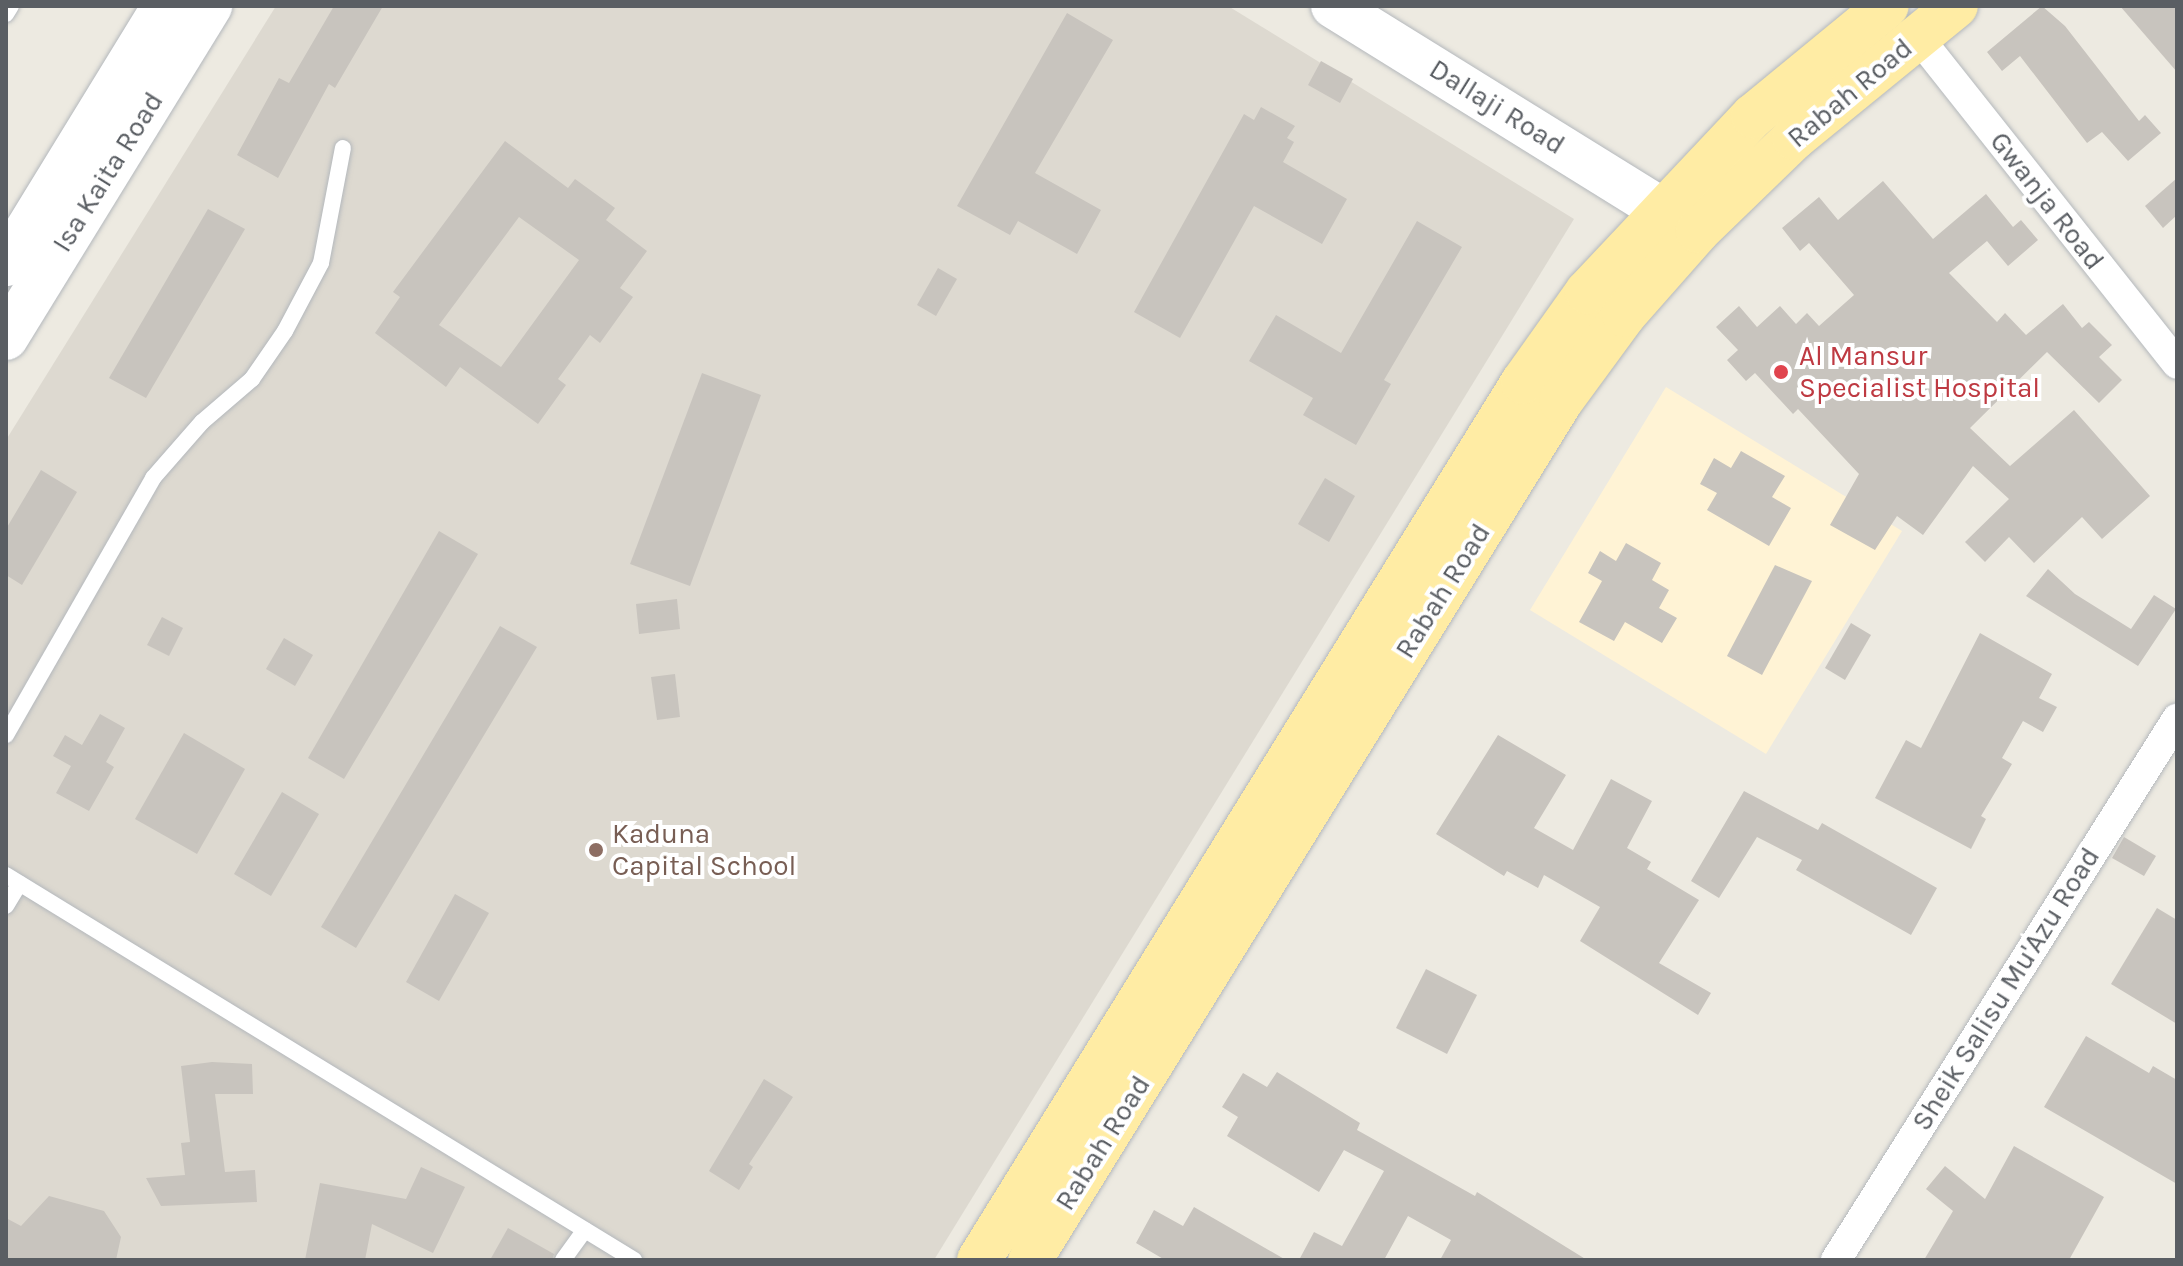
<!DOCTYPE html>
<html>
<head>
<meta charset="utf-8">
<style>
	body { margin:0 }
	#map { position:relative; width:2183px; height:1266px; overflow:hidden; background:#edeae1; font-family:Karla,sans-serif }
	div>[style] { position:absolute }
	.commercial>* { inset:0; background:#fff3d5 }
	.education>* { inset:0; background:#ddd9d0 }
	.building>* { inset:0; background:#c8c4be }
	.roads { filter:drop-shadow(0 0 2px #b4b8bc) drop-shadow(0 0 2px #b4b8bc) }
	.lane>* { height:16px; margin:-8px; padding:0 8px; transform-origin:8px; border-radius:8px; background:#fff }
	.street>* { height:30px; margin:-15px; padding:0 15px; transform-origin:15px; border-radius:15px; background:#fff }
	.secondary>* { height:44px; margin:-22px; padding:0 22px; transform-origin:22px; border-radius:22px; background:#fff }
	.primary>* { height:44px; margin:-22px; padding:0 22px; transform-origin:22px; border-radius:22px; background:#ffeca4 }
	.dots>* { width:22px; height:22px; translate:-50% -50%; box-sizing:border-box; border:4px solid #fff; border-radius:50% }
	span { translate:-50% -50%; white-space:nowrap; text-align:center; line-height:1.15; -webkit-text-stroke:8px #fff; paint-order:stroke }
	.street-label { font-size:28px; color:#5a5e63 }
	.health-label { font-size:28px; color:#be3a42 }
	.left { translate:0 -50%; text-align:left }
	.education-label { font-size:28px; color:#785e54 }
	.frame { position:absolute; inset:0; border:8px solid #5a5e63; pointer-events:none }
</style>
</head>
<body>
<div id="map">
	<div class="commercial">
		<div style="clip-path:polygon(1666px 387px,1902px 531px,1766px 754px,1530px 610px)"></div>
	</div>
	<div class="education">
		<div style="clip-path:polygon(276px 6px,1228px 6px,1574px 219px,934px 1260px,6px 1260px,6px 440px)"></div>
	</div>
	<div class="building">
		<div style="clip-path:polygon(334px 6px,383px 6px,335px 88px,329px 84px,278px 178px,237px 155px,279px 78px,289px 83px)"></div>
		<div style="clip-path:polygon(2042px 6px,2065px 26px,2139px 121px,2145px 115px,2161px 133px,2128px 161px,2102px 132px,2087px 143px,2020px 56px,2002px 71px,1987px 52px)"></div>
		<div style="clip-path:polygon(2120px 6px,2177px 6px,2177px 72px)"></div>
		<div style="clip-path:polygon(1067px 13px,1113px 40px,1035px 173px,1101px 210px,1077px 254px,1018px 221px,1010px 235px,957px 206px)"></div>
		<div style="clip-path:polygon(1321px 61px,1353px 79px,1340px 103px,1308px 85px)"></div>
		<div style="clip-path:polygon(1261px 107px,1295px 126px,1287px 138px,1294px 142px,1283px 162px,1347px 199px,1322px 244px,1254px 206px,1180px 338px,1134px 312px,1244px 114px,1254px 120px)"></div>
		<div style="clip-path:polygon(evenodd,505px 141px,568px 188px,575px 179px,615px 208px,606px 220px,647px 251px,620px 288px,633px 297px,600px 343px,590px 335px,558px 379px,566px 385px,538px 424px,460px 367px,446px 387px,375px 333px,400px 297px,393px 292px,505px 141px,519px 217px,579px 260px,501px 367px,439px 325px,519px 217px)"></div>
		<div style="clip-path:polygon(2177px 178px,2177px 215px,2163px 228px,2145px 206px)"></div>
		<div style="clip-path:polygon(1883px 181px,1933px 239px,1986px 194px,2013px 227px,2021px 220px,2038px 240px,2008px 266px,1987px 241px,1949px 273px,1997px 322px,2005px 313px,2026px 335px,2063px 304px,2082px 328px,2089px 322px,2112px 345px,2099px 357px,2122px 380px,2099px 403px,2047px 352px,1970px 428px,2010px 466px,2074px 410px,2150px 496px,2102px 539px,2082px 517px,2034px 563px,2009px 537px,1985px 562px,1965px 542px,2009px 499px,1973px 466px,1923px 535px,1897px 516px,1875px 550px,1830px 525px,1859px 474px,1798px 409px,1793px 414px,1755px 373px,1746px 381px,1727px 360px,1738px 350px,1716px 327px,1739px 306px,1757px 327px,1780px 306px,1796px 324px,1807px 313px,1819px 326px,1854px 295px,1809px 243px,1800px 251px,1782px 228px,1819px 197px,1838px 220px)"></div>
		<div style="clip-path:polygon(208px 209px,245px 229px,146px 398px,109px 378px)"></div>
		<div style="clip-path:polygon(1417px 221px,1462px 247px,1384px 380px,1391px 384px,1356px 445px,1303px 415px,1313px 398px,1249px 361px,1276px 315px,1341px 353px)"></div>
		<div style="clip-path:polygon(938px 268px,957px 279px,936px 316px,917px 305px)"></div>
		<div style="clip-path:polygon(702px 373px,761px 395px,690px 586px,630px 564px)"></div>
		<div style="clip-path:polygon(1741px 451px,1785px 476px,1772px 497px,1791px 508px,1769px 546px,1707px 510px,1717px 493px,1700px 484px,1714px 458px,1731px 468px)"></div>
		<div style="clip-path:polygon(41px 470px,77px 492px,22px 585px,6px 575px,6px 529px)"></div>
		<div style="clip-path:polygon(1325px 478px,1355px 496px,1329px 542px,1298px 524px)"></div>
		<div style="clip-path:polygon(439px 531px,478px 554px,344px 779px,308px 758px)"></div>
		<div style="clip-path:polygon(1626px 543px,1661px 563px,1652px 580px,1669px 590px,1659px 608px,1677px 618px,1662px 643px,1625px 622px,1614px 641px,1579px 622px,1602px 581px,1588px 573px,1600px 551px,1616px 561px)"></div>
		<div style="clip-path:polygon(1775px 565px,1812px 581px,1762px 675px,1727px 656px)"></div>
		<div style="clip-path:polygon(2048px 569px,2075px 594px,2131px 629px,2154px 595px,2176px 609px,2138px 666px,2026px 596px)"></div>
		<div style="clip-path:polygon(677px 599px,680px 629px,639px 634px,636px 604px)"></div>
		<div style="clip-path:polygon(162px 617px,183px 628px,169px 656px,147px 645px)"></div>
		<div style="clip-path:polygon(1851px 623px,1871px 635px,1845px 680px,1825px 668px)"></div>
		<div style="clip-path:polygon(500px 626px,537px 647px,356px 948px,321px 927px)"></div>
		<div style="clip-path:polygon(1980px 633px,2052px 674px,2039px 698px,2057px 707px,2043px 732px,2023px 721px,2002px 758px,2012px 764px,1981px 816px,1986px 819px,1971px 849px,1875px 798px,1906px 740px,1921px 748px)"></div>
		<div style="clip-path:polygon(284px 638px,313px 655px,295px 686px,266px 669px)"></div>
		<div style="clip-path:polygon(675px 674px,680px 717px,657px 720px,651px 677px)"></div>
		<div style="clip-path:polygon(100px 714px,125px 728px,106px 762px,114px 767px,89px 811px,56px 793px,71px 766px,53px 756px,65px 735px,82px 745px)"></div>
		<div style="clip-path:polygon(184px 733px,245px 769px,197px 854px,135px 819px)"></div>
		<div style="clip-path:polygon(1498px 735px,1566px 775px,1534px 828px,1573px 850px,1611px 779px,1652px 801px,1627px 848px,1651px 862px,1647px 869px,1699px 900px,1659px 963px,1711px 993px,1698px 1015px,1580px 941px,1600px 907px,1544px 875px,1538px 888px,1507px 871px,1504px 876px,1436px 834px)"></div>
		<div style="clip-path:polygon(1744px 791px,1818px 830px,1822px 823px,1937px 888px,1911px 935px,1796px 870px,1802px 860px,1757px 837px,1719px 898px,1691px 881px)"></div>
		<div style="clip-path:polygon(282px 792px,319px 814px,271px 896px,234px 874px)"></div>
		<div style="clip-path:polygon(2124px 837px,2156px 856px,2144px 876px,2112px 858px)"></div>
		<div style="clip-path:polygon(455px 894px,489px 913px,439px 1001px,406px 982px)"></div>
		<div style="clip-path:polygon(2157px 908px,2177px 920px,2177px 1024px,2111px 984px)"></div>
		<div style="clip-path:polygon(1426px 969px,1477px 995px,1447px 1054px,1396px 1028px)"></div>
		<div style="clip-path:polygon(2086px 1036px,2149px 1073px,2153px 1066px,2177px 1080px,2177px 1184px,2044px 1107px)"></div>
		<div style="clip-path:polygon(212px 1062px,252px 1064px,253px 1094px,215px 1094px,225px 1172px,255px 1170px,257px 1202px,161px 1206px,146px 1178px,185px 1175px,181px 1143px,190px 1142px,181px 1066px)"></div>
		<div style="clip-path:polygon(1277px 1072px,1360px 1123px,1357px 1130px,1475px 1196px,1477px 1192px,1587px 1260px,1440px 1260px,1451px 1240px,1408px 1216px,1384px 1260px,1299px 1260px,1314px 1232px,1342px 1246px,1384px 1171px,1344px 1150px,1319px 1192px,1227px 1136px,1238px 1117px,1222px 1107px,1243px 1073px,1267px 1087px)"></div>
		<div style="clip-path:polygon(764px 1079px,793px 1097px,749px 1164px,753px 1167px,739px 1190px,709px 1171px)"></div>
		<div style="clip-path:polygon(2014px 1146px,2104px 1197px,2069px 1260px,1924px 1260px,1953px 1211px,1926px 1189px,1945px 1166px,1985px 1199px)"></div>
		<div style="clip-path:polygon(421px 1167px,465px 1187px,433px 1253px,372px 1224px,365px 1260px,305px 1260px,320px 1183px,406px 1199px)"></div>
		<div style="clip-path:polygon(49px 1196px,104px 1211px,121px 1237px,116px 1260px,6px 1260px,6px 1218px,21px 1226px)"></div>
		<div style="clip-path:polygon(1194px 1207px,1286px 1260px,1165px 1260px,1136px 1243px,1154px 1210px,1183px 1226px)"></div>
		<div style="clip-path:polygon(508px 1228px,554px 1254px,552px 1260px,490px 1260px)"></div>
	</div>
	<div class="roads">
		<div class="lane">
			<div style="left:6px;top:14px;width:9px;rotate:-58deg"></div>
			<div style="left:6px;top:735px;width:296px;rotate:-60.2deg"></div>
			<div style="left:153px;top:478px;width:74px;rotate:-48.8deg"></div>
			<div style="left:202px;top:422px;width:66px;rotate:-40.7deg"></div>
			<div style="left:252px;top:379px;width:58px;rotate:-55.5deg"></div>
			<div style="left:285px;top:331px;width:77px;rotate:-62.1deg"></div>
			<div style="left:321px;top:263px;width:117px;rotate:-79.2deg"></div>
			<div style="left:6px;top:875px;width:737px;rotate:31.51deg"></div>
			<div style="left:6px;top:906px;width:26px;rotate:-59deg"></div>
			<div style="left:563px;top:1260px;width:37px;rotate:-54deg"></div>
		</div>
		<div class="street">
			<div style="left:1918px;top:37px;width:417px;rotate:51.6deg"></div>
			<div style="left:1836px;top:1260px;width:640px;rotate:-57.78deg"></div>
		</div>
		<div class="secondary">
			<div style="left:1333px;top:6px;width:386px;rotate:31.8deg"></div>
			<div style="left:6px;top:264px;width:303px;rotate:-58.5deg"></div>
			<div style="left:6px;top:338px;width:390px;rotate:-58.4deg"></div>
		</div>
		<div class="primary">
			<div style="left:979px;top:1260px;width:1033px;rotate:-58.22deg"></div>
			<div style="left:1523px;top:382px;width:110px;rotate:-54.6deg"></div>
			<div style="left:1587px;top:292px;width:242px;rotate:-46.7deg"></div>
			<div style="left:1753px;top:116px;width:173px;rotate:-39.4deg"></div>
			<div style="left:1030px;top:1260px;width:1010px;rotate:-58.28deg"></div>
			<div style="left:1561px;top:401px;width:107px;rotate:-53.8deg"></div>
			<div style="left:1624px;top:315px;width:112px;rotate:-48.6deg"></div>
			<div style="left:1698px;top:231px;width:134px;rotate:-44.1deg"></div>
			<div style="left:1794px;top:138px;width:209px;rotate:-39.2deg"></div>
		</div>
	</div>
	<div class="dots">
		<div style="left:1781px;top:372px;background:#e0444e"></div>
		<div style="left:596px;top:850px;background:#8d6e63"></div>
	</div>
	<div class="street-label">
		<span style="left:1850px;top:93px;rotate:-40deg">Rabah Road</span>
		<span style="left:1497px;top:107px;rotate:32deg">Dallaji Road</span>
		<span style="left:108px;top:172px;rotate:-58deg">Isa Kaita Road</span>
		<span style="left:2047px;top:201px;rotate:52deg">Gwanja Road</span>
		<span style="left:1443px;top:591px;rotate:-58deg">Rabah Road</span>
		<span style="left:2006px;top:989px;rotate:-58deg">Sheik Salisu Mu'Azu Road</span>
		<span style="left:1103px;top:1143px;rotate:-58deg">Rabah Road</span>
	</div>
	<div class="health-label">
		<span class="left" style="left:1799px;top:372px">Al Mansur<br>Specialist Hospital</span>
	</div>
	<div class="education-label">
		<span class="left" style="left:612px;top:850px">Kaduna<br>Capital School</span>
	</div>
	<div class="frame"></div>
</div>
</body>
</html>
